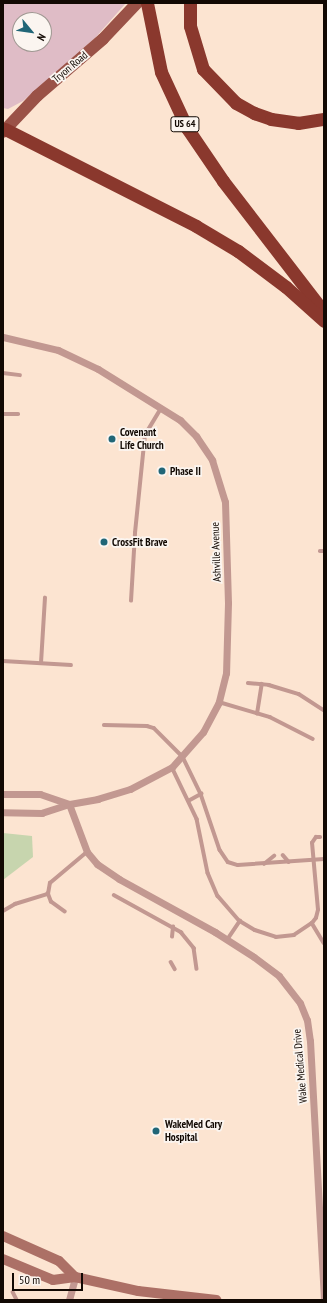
<!DOCTYPE html>
<html>
<head>
<meta charset="utf-8">
<style>
	body { margin:0 }
	#map { position:relative; width:327px; height:1303px; overflow:hidden; background:#fce4d1; font-family:"PT Sans Narrow",sans-serif }
	div>[style] { position:absolute }
	.green>* { inset:0; background:#dfbcc6 }
	.water>* { inset:0; background:#c7d5ae }
	.service>* { height:3.5px; margin:-1.75px; padding:0 1.75px; transform-origin:1.75px; border-radius:1.75px; background:#c29891 }
	.minor>* { height:7px; margin:-3.5px; padding:0 3.5px; transform-origin:3.5px; border-radius:3.5px; background:#c29891 }
	.secondary>* { height:10px; margin:-5px; padding:0 5px; transform-origin:5px; border-radius:5px; background:#ac7066 }
	.primary>* { height:12px; margin:-6px; padding:0 6px; transform-origin:6px; border-radius:6px; background:#9a5247 }
	.motorway>* { height:13px; margin:-6.5px; padding:0 6.5px; transform-origin:6.5px; border-radius:6.5px; background:#8a382d }
	.dots>* { width:11px; height:11px; translate:-50% -50%; box-sizing:border-box; border:2px solid #fbf5f0; border-radius:50% }
	span { translate:-50% -50%; white-space:nowrap; text-align:center; line-height:1.15; -webkit-text-stroke:3.5px #fbf5f0; paint-order:stroke }
	.shield-label span { padding:1px 3px; background:#fbf5f0; border:1px solid; border-radius:3px; -webkit-text-stroke-width:0 }
	.shield-label { font-size:10px; color:#120903; font-weight:700 }
	.street-label { font-size:11px; color:#120903 }
	.poi-label { font-size:11px; color:#120903; font-weight:700 }
	.left { translate:0 -50%; text-align:left }
	.frame { position:absolute; inset:0; border:4px solid #120903; pointer-events:none }
	.north { position:absolute; left:12px; top:12px; width:40px; height:40px; box-sizing:border-box; background:#fbf5f0; border:1px solid #9e9791; border-radius:50%; rotate:119deg; font-size:11px; font-weight:700; line-height:16px; text-align:center; color:#120903 }
	.north::after { content:''; display:block; margin:auto; width:14px; height:18px; background:#216677; clip-path:polygon(50% 0,100% 100%,50% 72%,0 100%) }
	.scale { position:absolute; left:12px; top:1273px; width:71px; height:18px; box-sizing:border-box; border:2px solid #120903; border-top:0; padding-left:5px; font-size:12px; line-height:14px; white-space:nowrap; color:#120903; -webkit-text-stroke:3px #fbf5f0; paint-order:stroke }
</style>
</head>
<body>
<div id="map">
	<div class="green">
		<div style="clip-path:polygon(evenodd,3px 3px,126px 3px,95px 38px,23px 101px,8px 109px,3px 108px,3px 3px,20px 20px,44px 20px,44px 44px,20px 44px,20px 20px)"></div>
	</div>
	<div class="water">
		<div style="clip-path:polygon(3px 833px,32px 836px,33px 857px,3px 880px)"></div>
	</div>
	<div class="service">
		<div style="left:3px;top:373px;width:17px;rotate:7deg"></div>
		<div style="left:3px;top:414px;width:15px"></div>
		<div style="left:320px;top:551px;width:4px"></div>
		<div style="left:131px;top:601px;width:68px;rotate:-86.6deg"></div>
		<div style="left:135px;top:533px;width:99px;rotate:-84.2deg"></div>
		<div style="left:145px;top:435px;width:31px;rotate:-59deg"></div>
		<div style="left:3px;top:661px;width:68px;rotate:3.4deg"></div>
		<div style="left:41px;top:663px;width:65px;rotate:-86.5deg"></div>
		<div style="left:248px;top:683px;width:21px;rotate:5deg"></div>
		<div style="left:269px;top:685px;width:31px;rotate:17deg"></div>
		<div style="left:299px;top:694px;width:30px;rotate:33deg"></div>
		<div style="left:219px;top:702px;width:53px;rotate:16.4deg"></div>
		<div style="left:270px;top:717px;width:48px;rotate:27.1deg"></div>
		<div style="left:257px;top:714px;width:30px;rotate:-81deg"></div>
		<div style="left:104px;top:725px;width:43px;rotate:1.3deg"></div>
		<div style="left:147px;top:726px;width:7px;rotate:16deg"></div>
		<div style="left:154px;top:728px;width:41px;rotate:45deg"></div>
		<div style="left:183px;top:757px;width:41px;rotate:64.1deg"></div>
		<div style="left:201px;top:794px;width:59px;rotate:71.3deg"></div>
		<div style="left:220px;top:850px;width:14px;rotate:56deg"></div>
		<div style="left:228px;top:862px;width:10px;rotate:17deg"></div>
		<div style="left:238px;top:865px;width:86px;rotate:-4deg"></div>
		<div style="left:172px;top:767px;width:58px;rotate:64.3deg"></div>
		<div style="left:197px;top:819px;width:55px;rotate:78.5deg"></div>
		<div style="left:208px;top:873px;width:25px;rotate:67deg"></div>
		<div style="left:218px;top:896px;width:33px;rotate:49deg"></div>
		<div style="left:240px;top:921px;width:17px;rotate:31deg"></div>
		<div style="left:255px;top:930px;width:22px;rotate:18deg"></div>
		<div style="left:276px;top:937px;width:18px;rotate:-6deg"></div>
		<div style="left:294px;top:935px;width:22px;rotate:-34deg"></div>
		<div style="left:312px;top:923px;width:23px;rotate:59deg"></div>
		<div style="left:190px;top:800px;width:13px;rotate:-29deg"></div>
		<div style="left:283px;top:855px;width:9px;rotate:49deg"></div>
		<div style="left:264px;top:864px;width:13px;rotate:-39deg"></div>
		<div style="left:114px;top:895px;width:77px;rotate:28.9deg"></div>
		<div style="left:181px;top:932px;width:21px;rotate:51deg"></div>
		<div style="left:194px;top:948px;width:21px;rotate:82deg"></div>
		<div style="left:3px;top:911px;width:14px;rotate:-30deg"></div>
		<div style="left:15px;top:904px;width:34px;rotate:-17deg"></div>
		<div style="left:65px;top:912px;width:17px;rotate:-144deg"></div>
		<div style="left:51px;top:902px;width:9px;rotate:-111deg"></div>
		<div style="left:48px;top:894px;width:11px;rotate:-80deg"></div>
		<div style="left:50px;top:883px;width:48px;rotate:-40deg"></div>
		<div style="left:312px;top:923px;width:6px;rotate:-51deg"></div>
		<div style="left:316px;top:918px;width:8px;rotate:-76deg"></div>
		<div style="left:318px;top:910px;width:67px;rotate:-95.1deg"></div>
		<div style="left:312px;top:843px;width:7px;rotate:-56deg"></div>
		<div style="left:316px;top:837px;width:4px"></div>
		<div style="left:172px;top:937px;width:10px;rotate:-84deg"></div>
		<div style="left:227px;top:940px;width:23px;rotate:-56deg"></div>
		<div style="left:171px;top:962px;width:8px;rotate:60deg"></div>
		<div style="left:13px;top:1292px;width:9px;rotate:63deg"></div>
	</div>
	<div class="minor">
		<div style="left:3px;top:337px;width:57px;rotate:13.3deg"></div>
		<div style="left:58px;top:350px;width:44px;rotate:25.4deg"></div>
		<div style="left:98px;top:369px;width:97px;rotate:31.9deg"></div>
		<div style="left:180px;top:420px;width:23px;rotate:45deg"></div>
		<div style="left:196px;top:436px;width:29px;rotate:56deg"></div>
		<div style="left:212px;top:460px;width:44px;rotate:72.8deg"></div>
		<div style="left:225px;top:502px;width:101px;rotate:88.3deg"></div>
		<div style="left:228px;top:603px;width:70px;rotate:91.6deg"></div>
		<div style="left:226px;top:673px;width:30px;rotate:104deg"></div>
		<div style="left:219px;top:702px;width:34px;rotate:118deg"></div>
		<div style="left:203px;top:732px;width:47px;rotate:131.5deg"></div>
		<div style="left:172px;top:767px;width:47px;rotate:152.4deg"></div>
		<div style="left:130px;top:789px;width:34px;rotate:163deg"></div>
		<div style="left:98px;top:799px;width:29px;rotate:170deg"></div>
		<div style="left:69px;top:804px;width:28px;rotate:162deg"></div>
		<div style="left:42px;top:813px;width:39px;rotate:-179deg"></div>
		<div style="left:3px;top:794px;width:37px"></div>
		<div style="left:40px;top:794px;width:31px;rotate:19deg"></div>
		<div style="left:69px;top:804px;width:51px;rotate:69.4deg"></div>
		<div style="left:87px;top:852px;width:16px;rotate:50deg"></div>
		<div style="left:97px;top:864px;width:27px;rotate:34deg"></div>
		<div style="left:119px;top:879px;width:110px;rotate:28.9deg"></div>
		<div style="left:215px;top:932px;width:46px;rotate:32.7deg"></div>
		<div style="left:254px;top:957px;width:31px;rotate:37deg"></div>
		<div style="left:279px;top:976px;width:34px;rotate:52deg"></div>
		<div style="left:300px;top:1003px;width:18px;rotate:68deg"></div>
		<div style="left:307px;top:1020px;width:21px;rotate:82deg"></div>
		<div style="left:310px;top:1041px;width:259px;rotate:86.9deg"></div>
		<div style="left:69px;top:1300px;width:24px;rotate:-75deg"></div>
	</div>
	<div class="secondary">
		<div style="left:3px;top:1236px;width:61px;rotate:24.1deg"></div>
		<div style="left:59px;top:1261px;width:23px;rotate:45deg"></div>
		<div style="left:3px;top:1259px;width:54px;rotate:22.8deg"></div>
		<div style="left:53px;top:1280px;width:22px;rotate:-8deg"></div>
		<div style="left:75px;top:1277px;width:65px;rotate:12.5deg"></div>
		<div style="left:138px;top:1291px;width:79px;rotate:6.6deg"></div>
	</div>
	<div class="primary">
		<div style="left:3px;top:132px;width:50px;rotate:-46.6deg"></div>
		<div style="left:37px;top:96px;width:87px;rotate:-40.8deg"></div>
		<div style="left:103px;top:39px;width:50px;rotate:-46.6deg"></div>
	</div>
	<div class="motorway">
		<div style="left:147px;top:3px;width:70px;rotate:78.5deg"></div>
		<div style="left:161px;top:72px;width:62px;rotate:65.1deg"></div>
		<div style="left:187px;top:128px;width:64px;rotate:55.8deg"></div>
		<div style="left:223px;top:181px;width:165px;rotate:52.4deg"></div>
		<div style="left:190px;top:3px;width:23px;rotate:90deg"></div>
		<div style="left:190px;top:26px;width:45px;rotate:73.2deg"></div>
		<div style="left:203px;top:69px;width:47px;rotate:45.9deg"></div>
		<div style="left:236px;top:103px;width:21px;rotate:29deg"></div>
		<div style="left:254px;top:113px;width:18px;rotate:19deg"></div>
		<div style="left:271px;top:119px;width:27px;rotate:8deg"></div>
		<div style="left:298px;top:123px;width:26px;rotate:-9deg"></div>
		<div style="left:5px;top:129px;width:214px;rotate:26.9deg"></div>
		<div style="left:196px;top:226px;width:49px;rotate:30.8deg"></div>
		<div style="left:238px;top:251px;width:60px;rotate:36.9deg"></div>
		<div style="left:286px;top:287px;width:51px;rotate:41.8deg"></div>
	</div>
	<div class="dots">
		<div style="left:112px;top:439px;background:#216677"></div>
		<div style="left:162px;top:471px;background:#216677"></div>
		<div style="left:104px;top:542px;background:#216677"></div>
		<div style="left:156px;top:1131px;background:#216677"></div>
	</div>
	<div class="shield-label">
		<span style="left:185px;top:124px">US 64</span>
	</div>
	<div class="street-label">
		<span style="left:70px;top:67px;rotate:-40deg">Tryon Road</span>
		<span style="left:216px;top:552px;rotate:-92deg">Ashville Avenue</span>
		<span style="left:300px;top:1066px;rotate:-95deg">Wake Medical Drive</span>
	</div>
	<div class="poi-label">
		<span class="left" style="left:120px;top:439px">Covenant<br>Life Church</span>
		<span class="left" style="left:170px;top:471px">Phase II</span>
		<span class="left" style="left:112px;top:542px">CrossFit Brave</span>
		<span class="left" style="left:165px;top:1131px">WakeMed Cary<br>Hospital</span>
	</div>
	<div class="frame"></div>
	<div class="north">N</div>
	<div class="scale">50 m</div>
</div>
</body>
</html>
